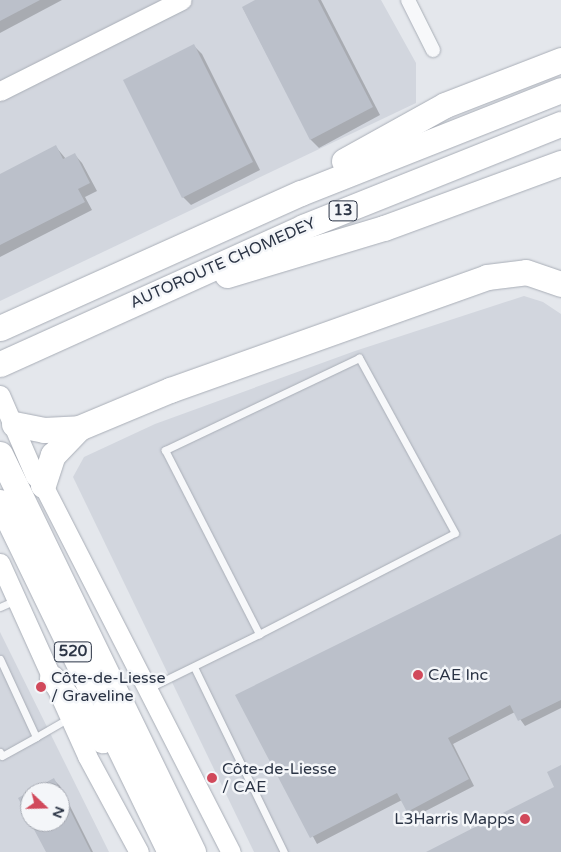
<!DOCTYPE html>
<html>
<head>
<meta charset="utf-8">
<style>
	body { margin:0 }
	#map { position:relative; width:561px; height:852px; overflow:hidden; background:#e4e7ec; font-family:"Varela Round",sans-serif }
	div>[style] { position:absolute }
	.built>* { inset:0; background:#d2d6de }
	.shadow>* { inset:0; background:#0003 }
	.building>* { inset:0; background:#bbc0ca }
	.roads { filter:drop-shadow(0 0 1px #a9aeb7) drop-shadow(0 0 1px #a9aeb7) }
	.lane>* { height:7px; margin:-3.5px; padding:0 3.5px; transform-origin:3.5px; border-radius:3.5px; background:#f7f8fa }
	.street>* { height:14px; margin:-7px; padding:0 7px; transform-origin:7px; border-radius:7px; background:#f7f8fa }
	.secondary>* { height:19px; margin:-9.5px; padding:0 9.5px; transform-origin:9.5px; border-radius:9.5px; background:#fff }
	.highway>* { height:25px; margin:-12.5px; padding:0 12.5px; transform-origin:12.5px; border-radius:12.5px; background:#fff }
	.dots>* { width:14px; height:14px; translate:-50% -50%; box-sizing:border-box; border:2px solid #f4f6f9; border-radius:50% }
	span { translate:-50% -50%; white-space:nowrap; text-align:center; line-height:1.15; -webkit-text-stroke:5px #f4f6f9; paint-order:stroke }
	.shield-label span { padding:1px 4px; background:#f4f6f9; border:1px solid; border-radius:4px; -webkit-text-stroke-width:0 }
	.shield-label { font-size:15px; color:#2b3445; font-weight:700 }
	.street-label { font-size:16px; color:#2b3445 }
	.poi-label { font-size:16px; color:#2b3445 }
	.left { translate:0 -50%; text-align:left }
	.right { translate:-100% -50%; text-align:right }
	.north { position:absolute; left:20px; top:782px; width:50px; height:50px; box-sizing:border-box; background:#f4f6f9; border:1px solid #a4a8b1; border-radius:50%; rotate:111deg; font-size:14px; font-weight:700; line-height:20px; text-align:center; color:#2b3445 }
	.north::after { content:''; display:block; margin:auto; width:18px; height:22px; background:#d1495b; clip-path:polygon(50% 0,100% 100%,50% 72%,0 100%) }
</style>
</head>
<body>
<div id="map">
	<div class="built">
		<div style="clip-path:polygon(0 0,381px 0,416px 63px,416px 103px,0 301px)"></div>
		<div style="clip-path:polygon(524px 296px,543px 302px,561px 314px,561px 852px,254px 852px,73px 477px,84px 457px,155px 424px,355px 351px)"></div>
		<div style="clip-path:polygon(evenodd,0 632px,109px 852px,0 852px,0 632px,30px 792px,60px 792px,60px 822px,30px 822px,30px 792px)"></div>
	</div>
	<div class="shadow">
		<div style="clip-path:polygon(0 0,62px 0,0 33px)"></div>
		<div style="clip-path:polygon(258px 0,321px 0,380px 115px,319px 148px,311px 140px,243px 8px)"></div>
		<div style="clip-path:polygon(194px 46px,202px 54px,260px 170px,191px 205px,183px 197px)"></div>
		<div style="clip-path:polygon(56px 147px,66px 159px,75px 155px,82px 163px,97px 191px,85px 197px,92px 210px,0 257px,0 175px)"></div>
		<div style="clip-path:polygon(561px 536px,561px 708px,525px 726px,515px 712px,453px 744px,474px 786px,414px 817px,402px 800px,317px 844px,237px 696px)"></div>
		<div style="clip-path:polygon(54px 780px,60px 786px,93px 852px,48px 852px,32px 822px,60px 822px,60px 792px,31px 792px)"></div>
	</div>
	<div class="building">
		<div style="clip-path:polygon(0 0,40px 0,0 21px)"></div>
		<div style="clip-path:polygon(255px 0,318px 0,373px 107px,310px 140px,242px 7px)"></div>
		<div style="clip-path:polygon(194px 44px,253px 162px,182px 198px,123px 80px)"></div>
		<div style="clip-path:polygon(56px 145px,63px 159px,75px 153px,90px 183px,78px 189px,85px 202px,0 245px,0 174px)"></div>
		<div style="clip-path:polygon(561px 534px,561px 700px,518px 721px,510px 705px,448px 738px,469px 779px,407px 812px,397px 793px,310px 838px,235px 695px)"></div>
		<div style="clip-path:polygon(561px 765px,561px 852px,426px 852px,554px 787px,547px 772px)"></div>
		<div style="clip-path:polygon(54px 778px,91px 852px,46px 852px,30px 822px,60px 822px,60px 792px,30px 792px,30px 821px,18px 798px)"></div>
	</div>
	<div class="roads">
		<div class="lane">
			<div style="left:0;top:607px;width:17px;rotate:-24deg"></div>
			<div style="left:0;top:659px;width:86px;rotate:65.2deg"></div>
			<div style="left:36px;top:737px;width:38px;rotate:-30deg"></div>
			<div style="left:194px;top:667px;width:206px;rotate:64.1deg"></div>
			<div style="left:149px;top:688px;width:123px;rotate:-26.1deg"></div>
			<div style="left:259px;top:634px;width:220px;rotate:-27.3deg"></div>
			<div style="left:455px;top:533px;width:200px;rotate:-118.7deg"></div>
			<div style="left:359px;top:358px;width:215px;rotate:154.6deg"></div>
			<div style="left:165px;top:450px;width:207px;rotate:62.9deg"></div>
			<div style="left:0;top:752px;width:4px;rotate:63deg"></div>
			<div style="left:2px;top:756px;width:39px;rotate:-29deg"></div>
		</div>
		<div class="street">
			<div style="left:408px;top:0;width:56px;rotate:63.4deg"></div>
		</div>
		<div class="secondary">
			<div style="left:0;top:91px;width:203px;rotate:-26.6deg"></div>
			<div style="left:0;top:395px;width:88px;rotate:66.6deg"></div>
			<div style="left:35px;top:476px;width:12px;rotate:48deg"></div>
			<div style="left:43px;top:485px;width:412px;rotate:62.9deg"></div>
			<div style="left:0;top:563px;width:212px;rotate:65.7deg"></div>
			<div style="left:87px;top:756px;width:109px;rotate:61.6deg"></div>
		</div>
		<div class="highway">
			<div style="left:344px;top:161px;width:115px;rotate:-29deg"></div>
			<div style="left:445px;top:105px;width:124px;rotate:-21.2deg"></div>
			<div style="left:227px;top:275px;width:164px;rotate:-16.7deg"></div>
			<div style="left:384px;top:228px;width:189px;rotate:-20.2deg"></div>
			<div style="left:0;top:328px;width:330px;rotate:-24.2deg"></div>
			<div style="left:301px;top:193px;width:280px;rotate:-21.6deg"></div>
			<div style="left:0;top:364px;width:333px;rotate:-24.3deg"></div>
			<div style="left:303px;top:227px;width:278px;rotate:-21.8deg"></div>
			<div style="left:14px;top:424px;width:31px;rotate:11deg"></div>
			<div style="left:44px;top:430px;width:35px;rotate:-3deg"></div>
			<div style="left:0;top:454px;width:442px;rotate:64.1deg"></div>
			<div style="left:43px;top:485px;width:32px;rotate:-72deg"></div>
			<div style="left:53px;top:455px;width:37px;rotate:-46deg"></div>
			<div style="left:79px;top:428px;width:99px;rotate:-22.7deg"></div>
			<div style="left:170px;top:390px;width:337px;rotate:-19.6deg"></div>
			<div style="left:487px;top:277px;width:39px;rotate:-7deg"></div>
			<div style="left:526px;top:272px;width:37px;rotate:19deg"></div>
			<div style="left:0;top:502px;width:389px;rotate:64.1deg"></div>
			<div style="left:52px;top:678px;width:80px;rotate:51.1deg"></div>
		</div>
	</div>
	<div class="dots">
		<div style="left:418px;top:675px;background:#d1495b"></div>
		<div style="left:41px;top:687px;background:#d1495b"></div>
		<div style="left:212px;top:778px;background:#d1495b"></div>
		<div style="left:525px;top:819px;background:#d1495b"></div>
	</div>
	<div class="shield-label">
		<span style="left:343px;top:211px">13</span>
		<span style="left:73px;top:652px">520</span>
	</div>
	<div class="street-label">
		<span style="left:223px;top:263px;rotate:-24deg">AUTOROUTE CHOMEDEY</span>
	</div>
	<div class="poi-label">
		<span class="left" style="left:428px;top:675px">CAE Inc</span>
		<span class="left" style="left:51px;top:687px">Côte-de-Liesse<br>/ Graveline</span>
		<span class="left" style="left:222px;top:778px">Côte-de-Liesse<br>/ CAE</span>
		<span class="right" style="left:515px;top:819px">L3Harris Mapps</span>
	</div>
	<div class="north">N</div>
</div>
</body>
</html>
